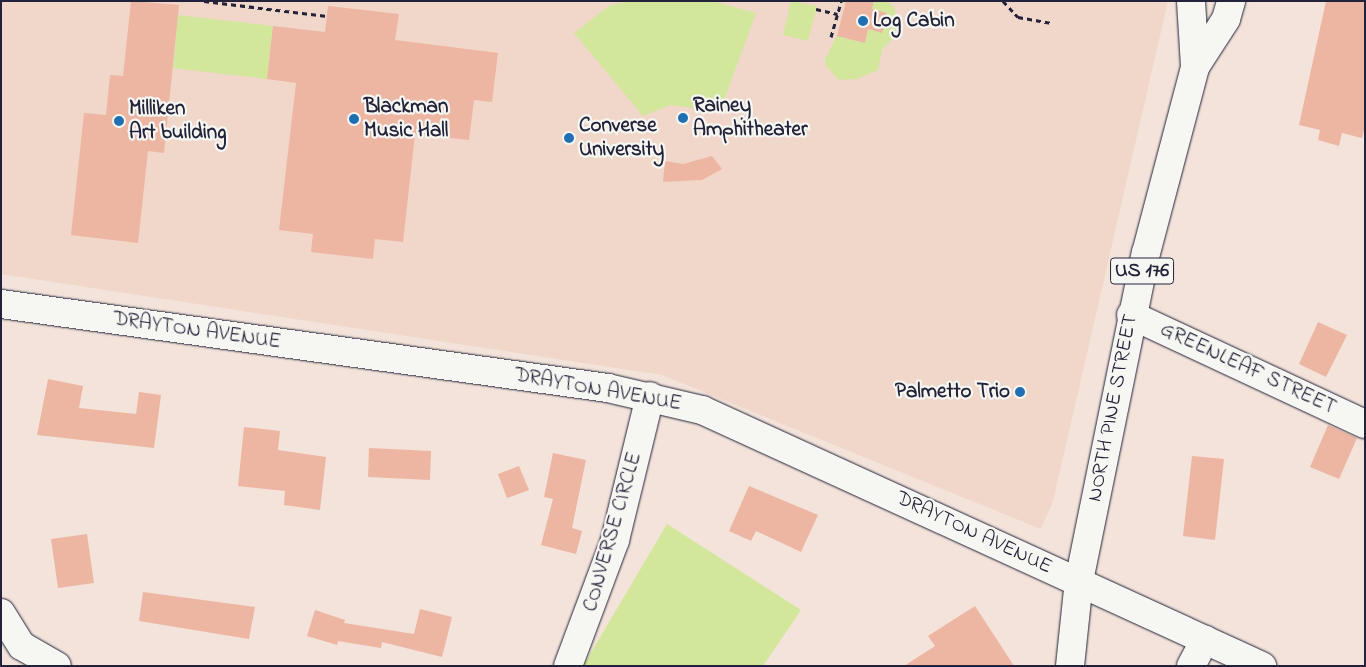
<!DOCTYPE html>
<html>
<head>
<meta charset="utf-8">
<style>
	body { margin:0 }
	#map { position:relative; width:1366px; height:667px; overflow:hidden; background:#f3e3da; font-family:"Indie Flower",sans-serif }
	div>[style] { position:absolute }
	.built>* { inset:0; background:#f1d6ca }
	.green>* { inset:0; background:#d2e79c }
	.building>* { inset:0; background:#edb6a3 }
	.path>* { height:3px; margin-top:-1.5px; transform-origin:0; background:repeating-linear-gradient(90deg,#22223b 0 5px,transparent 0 9px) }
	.roads { filter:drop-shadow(0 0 1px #22223b) drop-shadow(0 0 1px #22223b) }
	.minor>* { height:28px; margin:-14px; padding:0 14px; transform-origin:14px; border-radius:14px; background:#f6f6f2 }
	.highway>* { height:28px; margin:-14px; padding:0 14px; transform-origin:14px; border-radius:14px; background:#f6f6f2 }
	.dots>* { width:14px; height:14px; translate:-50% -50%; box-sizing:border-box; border:2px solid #f6f6f2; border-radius:50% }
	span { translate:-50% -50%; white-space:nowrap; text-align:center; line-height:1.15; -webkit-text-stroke:4.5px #f6f6f2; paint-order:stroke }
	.shield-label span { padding:1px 4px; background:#f6f6f2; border:1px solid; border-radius:4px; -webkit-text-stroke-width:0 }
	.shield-label { font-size:20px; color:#22223b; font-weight:700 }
	.poi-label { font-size:21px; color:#22223b; font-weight:700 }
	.left { translate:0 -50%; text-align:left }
	.right { translate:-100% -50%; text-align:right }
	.street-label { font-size:21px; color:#22223b }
	.frame { position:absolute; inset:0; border:2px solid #22223b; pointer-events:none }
</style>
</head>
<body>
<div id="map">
	<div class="built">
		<div style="clip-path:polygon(1px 1px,1168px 1px,1053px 501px,1041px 529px,662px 375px,1px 274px)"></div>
	</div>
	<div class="green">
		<div style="clip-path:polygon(628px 1px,712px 1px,756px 13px,720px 111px,670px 105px,643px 116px,574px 33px,609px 6px)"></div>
		<div style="clip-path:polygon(791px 1px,817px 6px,808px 41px,783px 35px)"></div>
		<div style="clip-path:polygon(874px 1px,887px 1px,895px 8px,896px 36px,882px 49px,878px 70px,857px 79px,839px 80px,826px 66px,825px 59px,837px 36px,865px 43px,868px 29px,882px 32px,872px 9px)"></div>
		<div style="clip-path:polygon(178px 15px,273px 26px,267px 79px,173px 68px)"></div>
		<div style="clip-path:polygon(667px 524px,801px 610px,763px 666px,583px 666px)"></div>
	</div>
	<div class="building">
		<div style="clip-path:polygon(131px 1px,179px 5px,164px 153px,148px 151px,138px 243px,71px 235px,84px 113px,106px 115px,110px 75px,123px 76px)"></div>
		<div style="clip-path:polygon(846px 1px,874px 1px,872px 9px,887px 13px,882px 33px,868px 29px,865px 43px,837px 36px)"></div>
		<div style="clip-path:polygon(1326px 1px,1365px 1px,1365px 126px,1362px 138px,1342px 133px,1339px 146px,1318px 140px,1320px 130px,1299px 125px)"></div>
		<div style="clip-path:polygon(328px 6px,399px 14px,395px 40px,498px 53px,492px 102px,474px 100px,469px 140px,415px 134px,403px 242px,375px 239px,373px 259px,311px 252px,313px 234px,279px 230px,296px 83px,267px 79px,273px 26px,325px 32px)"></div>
		<div style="clip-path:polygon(712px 156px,722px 169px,702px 180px,663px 182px,665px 161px,683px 164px)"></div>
		<div style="clip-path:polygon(1318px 322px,1347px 335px,1326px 377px,1299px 364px)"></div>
		<div style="clip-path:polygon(48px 379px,83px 386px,79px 408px,136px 414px,139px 392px,161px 395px,154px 448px,37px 435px)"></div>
		<div style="clip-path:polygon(1328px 425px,1357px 438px,1339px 479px,1310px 467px)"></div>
		<div style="clip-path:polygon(244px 427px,280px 431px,278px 450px,326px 457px,320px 510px,284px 505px,285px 491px,238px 486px)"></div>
		<div style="clip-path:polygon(369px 448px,431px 451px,430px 480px,368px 477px)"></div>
		<div style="clip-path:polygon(553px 453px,586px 460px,572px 528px,582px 531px,576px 554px,541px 545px,553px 499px,544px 497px)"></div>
		<div style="clip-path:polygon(1192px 456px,1224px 459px,1215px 540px,1183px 536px)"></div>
		<div style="clip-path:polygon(519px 466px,529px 490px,507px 498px,498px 474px)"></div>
		<div style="clip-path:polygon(749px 486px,818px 515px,801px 552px,756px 531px,751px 541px,729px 531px)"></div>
		<div style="clip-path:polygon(87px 534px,94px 583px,58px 588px,51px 539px)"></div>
		<div style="clip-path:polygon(143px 592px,255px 607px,249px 639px,139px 621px)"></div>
		<div style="clip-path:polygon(975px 606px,1014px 666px,904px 666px,935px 646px,928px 636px)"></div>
		<div style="clip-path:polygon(420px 609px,452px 617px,442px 657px,382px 642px,381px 648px,338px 641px,337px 645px,307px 636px,315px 610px,345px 620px,344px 623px,414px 634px)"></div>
	</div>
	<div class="path">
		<div style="left:204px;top:1px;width:124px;rotate:7deg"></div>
		<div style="left:1003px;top:1px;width:22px;rotate:47deg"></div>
		<div style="left:1018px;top:17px;width:34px;rotate:10deg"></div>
		<div style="left:816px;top:9px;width:22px;rotate:13deg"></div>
		<div style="left:831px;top:37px;width:37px;rotate:-74deg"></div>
	</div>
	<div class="roads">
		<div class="minor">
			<div style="left:1px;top:304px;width:613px;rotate:7.88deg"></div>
			<div style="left:608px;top:388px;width:97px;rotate:13.2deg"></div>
			<div style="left:702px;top:410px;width:616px;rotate:24.57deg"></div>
			<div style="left:1131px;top:315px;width:258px;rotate:25deg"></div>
			<div style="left:1px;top:613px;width:39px;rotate:58deg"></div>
			<div style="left:22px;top:646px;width:40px;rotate:29.7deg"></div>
			<div style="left:568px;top:666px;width:134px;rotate:-69.5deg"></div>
			<div style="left:615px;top:540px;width:148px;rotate:-76.3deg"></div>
			<div style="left:1191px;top:666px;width:30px;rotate:-62deg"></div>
		</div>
		<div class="highway">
			<div style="left:1191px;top:1px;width:66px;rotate:86.5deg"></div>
			<div style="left:1070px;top:666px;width:85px;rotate:-84deg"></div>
			<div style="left:1079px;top:581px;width:335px;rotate:-78.5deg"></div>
			<div style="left:1146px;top:253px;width:192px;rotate:-75.2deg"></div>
			<div style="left:1195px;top:67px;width:57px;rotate:-57.1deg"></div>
			<div style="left:1226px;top:19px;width:19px;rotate:-74deg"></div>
		</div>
	</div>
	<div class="dots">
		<div style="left:863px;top:21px;background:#1f6fb2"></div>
		<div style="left:683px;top:118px;background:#1f6fb2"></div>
		<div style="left:354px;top:119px;background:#1f6fb2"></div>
		<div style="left:119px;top:121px;background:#1f6fb2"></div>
		<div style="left:569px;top:138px;background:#1f6fb2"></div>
		<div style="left:1020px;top:392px;background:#1f6fb2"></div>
	</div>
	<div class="shield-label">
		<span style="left:1142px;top:271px">US 176</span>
	</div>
	<div class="poi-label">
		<span class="left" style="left:873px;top:21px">Log Cabin</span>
		<span class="left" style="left:693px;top:118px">Rainey<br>Amphitheater</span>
		<span class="left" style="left:364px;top:119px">Blackman<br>Music Hall</span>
		<span class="left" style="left:129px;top:121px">Milliken<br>Art building</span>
		<span class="left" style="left:579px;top:138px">Converse<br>University</span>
		<span class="right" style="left:1010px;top:392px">Palmetto Trio</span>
	</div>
	<div class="street-label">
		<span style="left:197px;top:331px;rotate:8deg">DRAYTON AVENUE</span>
		<span style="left:1248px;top:369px;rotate:25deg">GREENLEAF STREET</span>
		<span style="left:598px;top:390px;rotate:10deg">DRAYTON AVENUE</span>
		<span style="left:1113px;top:408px;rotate:-79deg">NORTH PINE STREET</span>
		<span style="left:613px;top:532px;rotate:-74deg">CONVERSE CIRCLE</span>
		<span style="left:974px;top:533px;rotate:25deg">DRAYTON AVENUE</span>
	</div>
	<div class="frame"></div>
</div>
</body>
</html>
